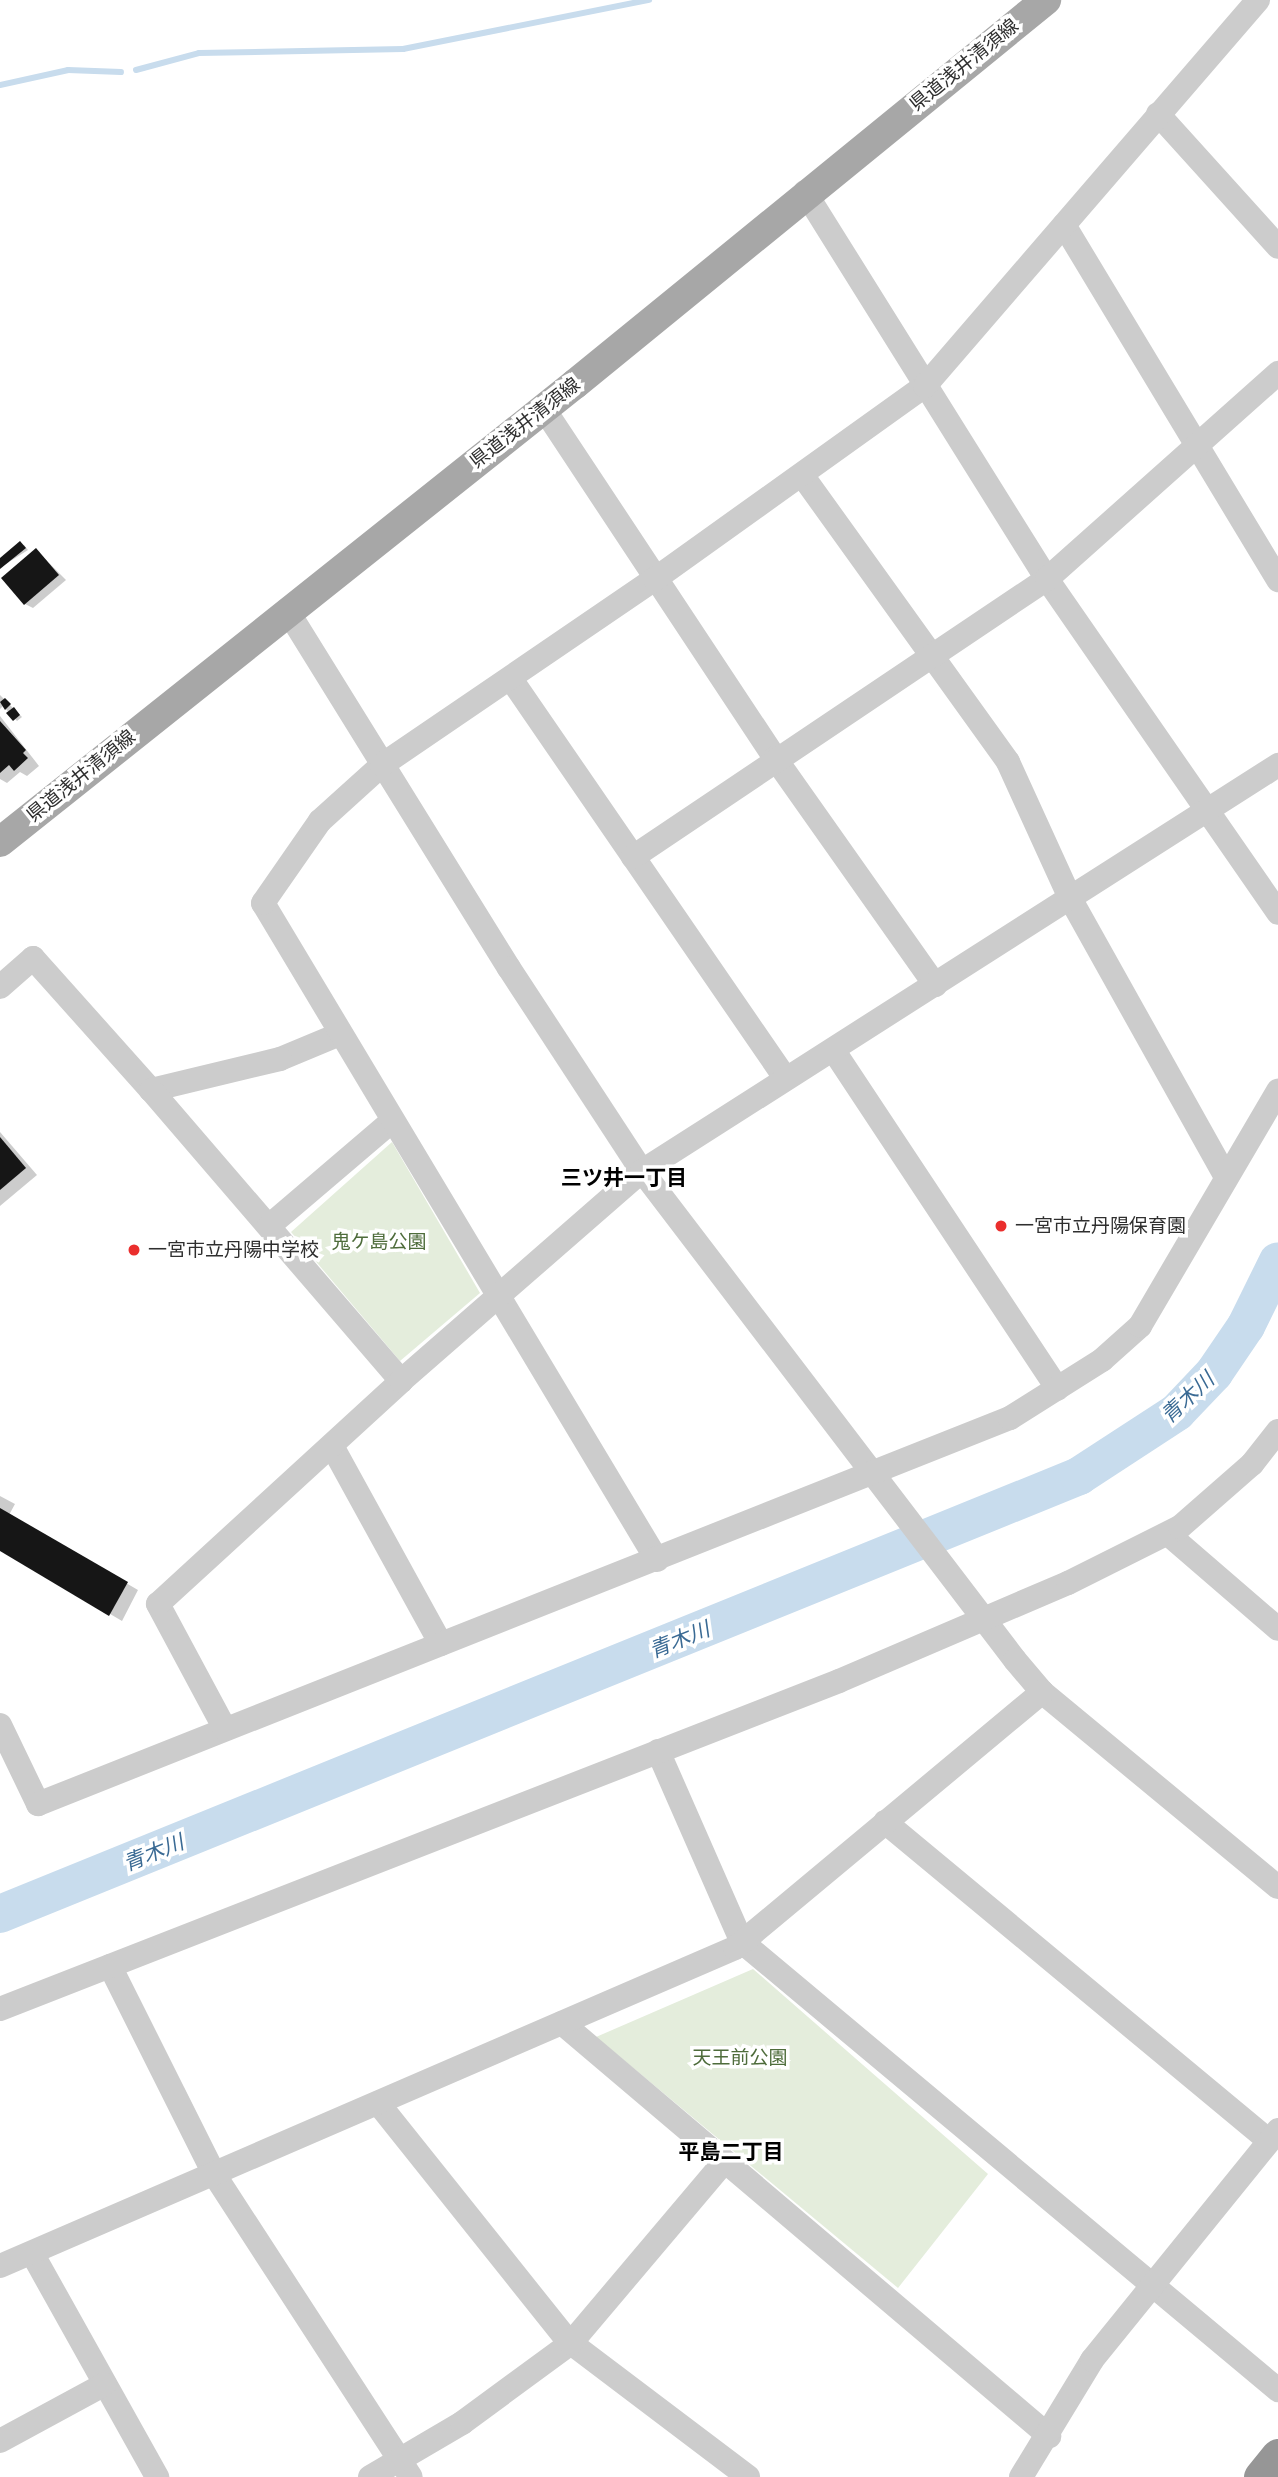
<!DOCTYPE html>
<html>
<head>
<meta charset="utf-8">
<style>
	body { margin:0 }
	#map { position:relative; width:1278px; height:2477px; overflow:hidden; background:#fff; font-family:"Noto Sans","Noto Sans JP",sans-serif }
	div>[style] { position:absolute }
	.green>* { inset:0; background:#e4eddc }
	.shadow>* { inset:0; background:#0003 }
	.stream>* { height:6px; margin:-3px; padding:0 3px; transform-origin:3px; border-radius:3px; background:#c8dced }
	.river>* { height:38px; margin:-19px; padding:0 19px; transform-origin:19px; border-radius:19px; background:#c8dced }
	.building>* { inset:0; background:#161616 }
	.minor>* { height:24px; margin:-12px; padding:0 12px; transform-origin:12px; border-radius:12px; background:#ccc }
	.major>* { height:30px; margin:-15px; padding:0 15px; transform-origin:15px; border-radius:15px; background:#a7a7a7 }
	.highway>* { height:35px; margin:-17.5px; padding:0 17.5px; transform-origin:17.5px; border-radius:17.5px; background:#969696 }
	.dots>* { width:19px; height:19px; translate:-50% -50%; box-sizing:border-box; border:4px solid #fff; border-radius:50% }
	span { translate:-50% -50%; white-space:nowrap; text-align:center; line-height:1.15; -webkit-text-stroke:7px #fff; paint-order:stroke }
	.street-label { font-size:19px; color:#2f2f2f }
	.poi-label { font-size:19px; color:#2f2f2f }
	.left { translate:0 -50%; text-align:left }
	.park-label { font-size:19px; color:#4e6c3b }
	.neighbourhood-label { font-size:21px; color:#000; font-weight:700 }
	.water-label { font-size:21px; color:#3a6a94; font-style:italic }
</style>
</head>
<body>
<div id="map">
	<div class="green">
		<div style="clip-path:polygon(392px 1142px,480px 1293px,400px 1361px,291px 1232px)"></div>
		<div style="clip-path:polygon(753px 1969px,988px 2174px,898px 2288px,596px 2037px)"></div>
	</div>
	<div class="shadow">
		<div style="clip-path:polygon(24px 545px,28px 550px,1px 567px,0 560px)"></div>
		<div style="clip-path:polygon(36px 550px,66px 580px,33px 608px,25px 604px)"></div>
		<div style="clip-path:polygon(0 695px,22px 717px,17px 721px,3px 706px,0 709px)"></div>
		<div style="clip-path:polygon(0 716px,39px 766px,27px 776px,20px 772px,7px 783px,0 779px)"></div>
		<div style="clip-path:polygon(0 1132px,37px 1175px,0 1206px)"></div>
		<div style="clip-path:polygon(0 1496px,15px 1504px,9px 1515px,138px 1590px,122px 1621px,0 1549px)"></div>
	</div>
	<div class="stream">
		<div style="left:136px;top:70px;width:65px;rotate:-15.1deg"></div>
		<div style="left:199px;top:53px;width:204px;rotate:-1.1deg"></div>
		<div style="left:403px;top:49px;width:251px;rotate:-11.3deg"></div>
		<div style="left:0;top:85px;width:70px;rotate:-12.4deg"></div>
		<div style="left:68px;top:70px;width:53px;rotate:2.2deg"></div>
	</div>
	<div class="river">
		<div style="left:0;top:1914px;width:1165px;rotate:-22.09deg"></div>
		<div style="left:1079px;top:1476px;width:117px;rotate:-33.1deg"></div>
		<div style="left:1177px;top:1412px;width:54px;rotate:-46.5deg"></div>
		<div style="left:1214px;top:1373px;width:57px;rotate:-55.8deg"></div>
		<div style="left:1246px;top:1326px;width:72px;rotate:-63.8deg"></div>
	</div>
	<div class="building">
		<div style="clip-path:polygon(20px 541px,26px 548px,0 569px,0 558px)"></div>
		<div style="clip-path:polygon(36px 548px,59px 575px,24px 605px,1px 578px)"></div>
		<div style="clip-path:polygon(5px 698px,11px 704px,5px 710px,0 702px)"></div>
		<div style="clip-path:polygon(14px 707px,20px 715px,13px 721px,6px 713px)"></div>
		<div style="clip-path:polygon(0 721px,26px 750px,23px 753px,28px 758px,14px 771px,9px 765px,0 773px)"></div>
		<div style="clip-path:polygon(0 1137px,26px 1168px,0 1190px)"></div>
		<div style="clip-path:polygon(0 1508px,128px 1582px,109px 1616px,0 1551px)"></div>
	</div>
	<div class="minor">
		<div style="left:1158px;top:114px;width:179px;rotate:47.9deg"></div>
		<div style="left:805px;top:192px;width:456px;rotate:58deg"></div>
		<div style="left:1047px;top:579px;width:406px;rotate:55.3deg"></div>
		<div style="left:1064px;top:225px;width:415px;rotate:58.9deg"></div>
		<div style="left:544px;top:409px;width:419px;rotate:56.5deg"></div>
		<div style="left:775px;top:758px;width:278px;rotate:54.8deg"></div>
		<div style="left:802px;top:475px;width:353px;rotate:54.3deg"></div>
		<div style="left:1008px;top:762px;width:149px;rotate:65.5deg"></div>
		<div style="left:1070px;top:898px;width:317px;rotate:60.8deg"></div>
		<div style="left:287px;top:610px;width:421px;rotate:58.2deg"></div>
		<div style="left:509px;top:968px;width:243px;rotate:56.8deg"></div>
		<div style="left:642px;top:1171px;width:615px;rotate:52.66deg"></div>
		<div style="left:1015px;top:1660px;width:42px;rotate:49.8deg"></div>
		<div style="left:1042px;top:1692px;width:306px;rotate:39.6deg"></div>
		<div style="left:511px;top:679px;width:484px;rotate:55.5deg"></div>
		<div style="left:633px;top:857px;width:499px;rotate:-33.9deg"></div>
		<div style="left:1047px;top:579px;width:310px;rotate:-41.7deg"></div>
		<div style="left:0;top:987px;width:44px;rotate:-41.3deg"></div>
		<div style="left:33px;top:958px;width:177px;rotate:48.2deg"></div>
		<div style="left:340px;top:1034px;width:65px;rotate:157.4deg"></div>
		<div style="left:280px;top:1059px;width:133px;rotate:166.5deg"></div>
		<div style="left:151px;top:1090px;width:384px;rotate:49.3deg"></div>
		<div style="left:834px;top:1051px;width:405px;rotate:56.5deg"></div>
		<div style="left:269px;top:1226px;width:162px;rotate:-40.5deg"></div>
		<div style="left:332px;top:1446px;width:226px;rotate:61.2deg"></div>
		<div style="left:1168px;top:1534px;width:145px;rotate:40.8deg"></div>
		<div style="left:657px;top:1560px;width:766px;rotate:-120.95deg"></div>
		<div style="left:263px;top:903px;width:100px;rotate:-55.2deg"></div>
		<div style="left:320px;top:821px;width:84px;rotate:-42.1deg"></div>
		<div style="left:382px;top:765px;width:330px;rotate:-34.3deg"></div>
		<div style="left:655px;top:579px;width:332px;rotate:-35.6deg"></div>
		<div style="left:925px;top:386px;width:510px;rotate:-49.22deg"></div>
		<div style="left:0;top:1725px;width:88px;rotate:64.3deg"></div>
		<div style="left:38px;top:1804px;width:1046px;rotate:-21.66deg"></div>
		<div style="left:1010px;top:1418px;width:109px;rotate:-32.2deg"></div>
		<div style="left:1102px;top:1360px;width:51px;rotate:-41.8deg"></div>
		<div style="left:1140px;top:1326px;width:273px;rotate:-59.6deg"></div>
		<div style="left:225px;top:1729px;width:142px;rotate:-118.2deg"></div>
		<div style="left:158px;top:1604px;width:330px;rotate:-42.5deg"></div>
		<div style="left:401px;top:1381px;width:320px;rotate:-41.1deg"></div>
		<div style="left:642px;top:1171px;width:755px;rotate:-32.55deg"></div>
		<div style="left:658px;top:1751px;width:209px;rotate:66.3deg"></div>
		<div style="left:742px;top:1942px;width:699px;rotate:39.89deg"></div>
		<div style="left:885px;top:1822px;width:499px;rotate:39.7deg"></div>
		<div style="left:110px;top:1966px;width:233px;rotate:63.4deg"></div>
		<div style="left:214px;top:2174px;width:361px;rotate:57deg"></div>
		<div style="left:0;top:2009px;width:901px;rotate:-21.35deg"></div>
		<div style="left:839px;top:1681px;width:249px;rotate:-23.2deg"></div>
		<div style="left:1068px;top:1583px;width:125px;rotate:-26.6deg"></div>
		<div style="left:1180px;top:1527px;width:96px;rotate:-41.2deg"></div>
		<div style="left:1252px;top:1464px;width:42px;rotate:-51.8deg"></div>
		<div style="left:562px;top:2023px;width:639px;rotate:40.3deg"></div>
		<div style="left:378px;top:2103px;width:303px;rotate:51.4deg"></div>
		<div style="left:567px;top:2340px;width:227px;rotate:37.1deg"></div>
		<div style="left:32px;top:2253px;width:257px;rotate:60.8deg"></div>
		<div style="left:0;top:2266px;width:801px;rotate:-23.4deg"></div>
		<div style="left:735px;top:1948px;width:400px;rotate:-39.8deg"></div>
		<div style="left:0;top:2441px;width:119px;rotate:-28.5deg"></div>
		<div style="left:370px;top:2477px;width:107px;rotate:-30.4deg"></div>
		<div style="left:462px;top:2423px;width:135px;rotate:-36.3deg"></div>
		<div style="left:571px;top:2343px;width:236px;rotate:-49.8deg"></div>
		<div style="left:1021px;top:2477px;width:137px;rotate:-58.7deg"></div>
		<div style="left:1092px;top:2360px;width:296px;rotate:-51deg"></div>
	</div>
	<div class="major">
		<div style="left:0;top:842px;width:735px;rotate:-38.54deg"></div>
		<div style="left:575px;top:384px;width:608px;rotate:-39.19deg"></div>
	</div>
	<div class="highway">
		<div style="left:1261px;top:2477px;width:27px;rotate:-51deg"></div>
	</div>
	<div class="dots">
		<div style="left:1001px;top:1226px;background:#ea2e2d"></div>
		<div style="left:134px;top:1250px;background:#ea2e2d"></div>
	</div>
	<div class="street-label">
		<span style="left:964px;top:65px;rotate:-39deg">県道浅井清須線</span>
		<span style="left:525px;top:423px;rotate:-38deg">県道浅井清須線</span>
		<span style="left:81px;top:776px;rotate:-39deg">県道浅井清須線</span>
	</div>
	<div class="poi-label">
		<span class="left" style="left:1015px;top:1226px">一宮市立丹陽保育園</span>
		<span class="left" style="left:148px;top:1250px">一宮市立丹陽中学校</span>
	</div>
	<div class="park-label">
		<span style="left:379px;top:1242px">鬼ケ島公園</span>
		<span style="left:740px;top:2058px">天王前公園</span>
	</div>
	<div class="neighbourhood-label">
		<span style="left:624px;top:1177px">三ツ井一丁目</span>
		<span style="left:731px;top:2151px">平島二丁目</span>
	</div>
	<div class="water-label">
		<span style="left:1187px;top:1397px;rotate:-43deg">青木川</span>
		<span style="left:679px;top:1639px;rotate:-22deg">青木川</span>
		<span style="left:153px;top:1852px;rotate:-22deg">青木川</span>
	</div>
</div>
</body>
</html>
